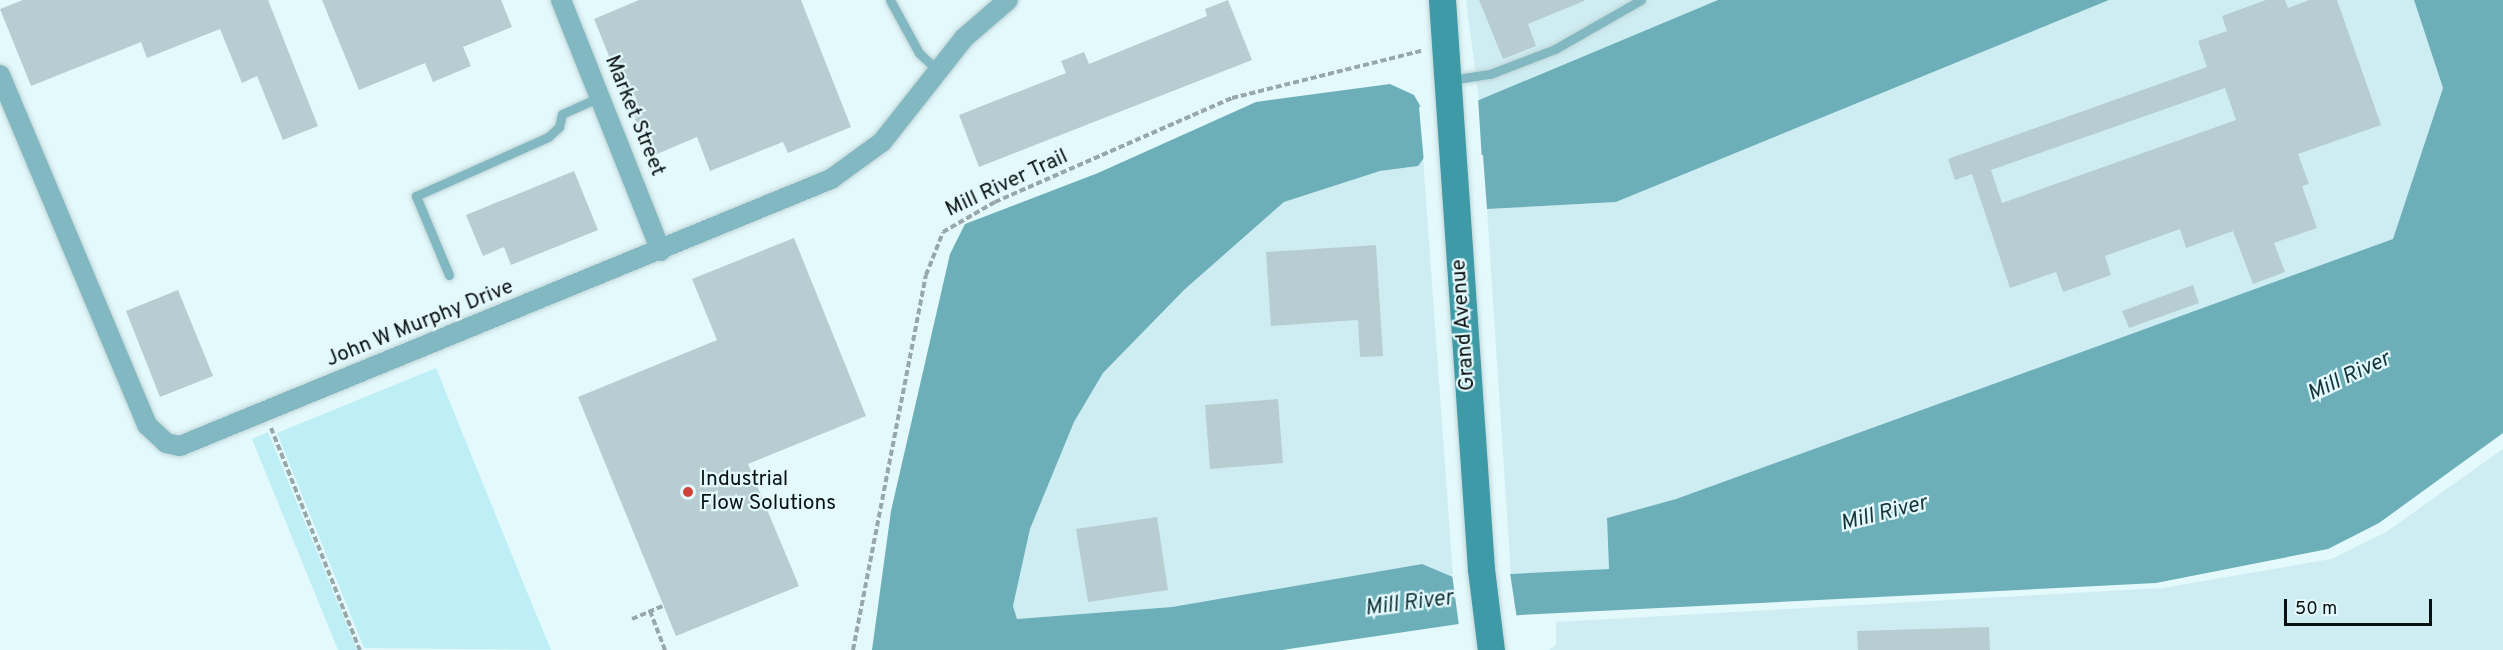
<!DOCTYPE html>
<html>
<head>
<meta charset="utf-8">
<style>
	body { margin:0 }
	#map { position:relative; width:2503px; height:650px; overflow:hidden; background:#e3f9fc; font-family:Overpass,sans-serif }
	div>[style] { position:absolute }
	.built>* { inset:0; background:#ceedf2 }
	.green>* { inset:0; background:#beeff6 }
	.water>* { inset:0; background:#6dafb9 }
	.pier>* { inset:0; background:#e3f9fc }
	.building>* { inset:0; background:#b8cdd1 }
	.path>* { height:4px; margin-top:-2px; transform-origin:0; background:repeating-linear-gradient(90deg,#97a7aa 0 6px,transparent 0 9px) }
	.roads { filter:drop-shadow(0 0 2px #c0d4d6) drop-shadow(0 0 2px #c0d4d6) }
	.lane>* { height:9px; margin:-4.5px; padding:0 4.5px; transform-origin:4.5px; border-radius:4.5px; background:#82b8c1 }
	.street>* { height:20px; margin:-10px; padding:0 10px; transform-origin:10px; border-radius:10px; background:#82b8c1 }
	.secondary>* { height:27px; margin:-13.5px; padding:0 13.5px; transform-origin:13.5px; border-radius:13.5px; background:#3e9aa7 }
	.dots>* { width:16px; height:16px; translate:-50% -50%; box-sizing:border-box; border:3px solid #e3f9fc; border-radius:50% }
	span { translate:-50% -50%; white-space:nowrap; text-align:center; line-height:1.15; -webkit-text-stroke:4.5px #e3f9fc; paint-order:stroke }
	.street-label { font-size:21px; color:#091011 }
	.poi-label { font-size:21px; color:#091011 }
	.left { translate:0 -50%; text-align:left }
	.water-label { font-size:22px; color:#15373c; font-style:italic }
	.scale { position:absolute; left:2284px; top:599px; width:148px; height:27px; box-sizing:border-box; border:3px solid #091011; border-top:0; padding-left:8px; font-size:18px; line-height:21px; white-space:nowrap; color:#091011; -webkit-text-stroke:4px #e3f9fc; paint-order:stroke }
</style>
</head>
<body>
<div id="map">
	<div class="built">
		<div style="clip-path:polygon(1466px 0,1718px 0,1479px 100px)"></div>
		<div style="clip-path:polygon(2109px 0,2414px 0,2443px 88px,2394px 239px,1676px 499px,1607px 518px,1609px 569px,1511px 576px,1487px 209px,1616px 202px)"></div>
		<div style="clip-path:polygon(1423px 158px,1453px 577px,1422px 564px,1172px 607px,1017px 619px,1013px 606px,1030px 529px,1074px 422px,1103px 373px,1184px 290px,1284px 202px,1380px 171px,1418px 166px)"></div>
		<div style="clip-path:polygon(2503px 449px,2503px 650px,1549px 650px,1556px 645px,1556px 622px,2163px 588px,2331px 559px,2386px 532px)"></div>
	</div>
	<div class="green">
		<div style="clip-path:polygon(436px 368px,520px 575px,551px 650px,364px 648px,277px 433px)"></div>
		<div style="clip-path:polygon(268px 432px,357px 650px,338px 650px,252px 439px)"></div>
	</div>
	<div class="water">
		<div style="clip-path:polygon(1718px 0,2109px 0,1616px 202px,1487px 209px,1483px 155px,1424px 158px,1418px 166px,1380px 171px,1284px 202px,1184px 290px,1103px 373px,1074px 422px,1030px 529px,1013px 606px,1017px 619px,1172px 607px,1422px 564px,1453px 577px,1609px 569px,1607px 518px,1676px 499px,2393px 239px,2443px 88px,2414px 0,2503px 0,2503px 433px,2379px 523px,2328px 549px,2156px 583px,1520px 615px,1282px 650px,872px 650px,891px 511px,950px 254px,965px 224px,1098px 173px,1256px 102px,1390px 84px,1414px 95px,1423px 111px,1479px 100px)"></div>
	</div>
	<div class="pier">
		<div style="clip-path:polygon(1478px 97px,1482px 161px,1424px 163px,1419px 107px)"></div>
		<div style="clip-path:polygon(1510px 573px,1517px 619px,1459px 626px,1452px 574px)"></div>
	</div>
	<div class="building">
		<div style="clip-path:polygon(23px 0,268px 0,318px 126px,283px 140px,257px 76px,242px 83px,220px 29px,147px 58px,141px 42px,31px 86px,0 9px)"></div>
		<div style="clip-path:polygon(322px 0,501px 0,512px 27px,463px 47px,471px 66px,433px 82px,425px 63px,359px 90px)"></div>
		<div style="clip-path:polygon(639px 0,801px 0,851px 127px,788px 153px,783px 142px,710px 171px,697px 137px,650px 157px,594px 19px)"></div>
		<div style="clip-path:polygon(1228px 0,1252px 60px,979px 167px,959px 115px,1066px 73px,1061px 61px,1084px 52px,1089px 64px,1207px 16px,1205px 9px)"></div>
		<div style="clip-path:polygon(1479px 0,1584px 0,1584px 1px,1528px 24px,1536px 46px,1503px 59px)"></div>
		<div style="clip-path:polygon(evenodd,2266px 0,2285px 0,2288px 8px,2309px 0,2337px 0,2381px 125px,2298px 154px,2309px 184px,2302px 186px,2317px 228px,2274px 243px,2285px 272px,2253px 284px,2233px 231px,2186px 248px,2180px 229px,2105px 256px,2111px 275px,2063px 292px,2056px 272px,2010px 288px,1972px 174px,1955px 180px,1948px 159px,2207px 67px,2198px 41px,2227px 31px,2222px 16px,2266px 0,2225px 88px,2236px 120px,2002px 203px,1991px 170px,2225px 88px)"></div>
		<div style="clip-path:polygon(574px 171px,598px 230px,511px 265px,504px 247px,483px 256px,466px 215px)"></div>
		<div style="clip-path:polygon(794px 238px,866px 416px,748px 464px,799px 586px,676px 636px,578px 397px,717px 340px,692px 279px)"></div>
		<div style="clip-path:polygon(1376px 245px,1383px 356px,1360px 357px,1358px 320px,1271px 326px,1266px 252px)"></div>
		<div style="clip-path:polygon(2193px 285px,2199px 303px,2129px 328px,2122px 311px)"></div>
		<div style="clip-path:polygon(178px 290px,213px 376px,160px 397px,126px 311px)"></div>
		<div style="clip-path:polygon(1278px 399px,1283px 463px,1210px 469px,1205px 405px)"></div>
		<div style="clip-path:polygon(1157px 517px,1168px 590px,1088px 602px,1076px 529px)"></div>
		<div style="clip-path:polygon(1989px 627px,1990px 650px,1858px 650px,1857px 631px)"></div>
	</div>
	<div class="path">
		<div style="left:271px;top:428px;width:239px;rotate:68.2deg"></div>
		<div style="left:650px;top:611px;width:42px;rotate:69deg"></div>
		<div style="left:632px;top:619px;width:33px;rotate:-23deg"></div>
		<div style="left:853px;top:650px;width:382px;rotate:-79deg"></div>
		<div style="left:926px;top:275px;width:46px;rotate:-68.4deg"></div>
		<div style="left:943px;top:232px;width:60px;rotate:-30deg"></div>
		<div style="left:995px;top:202px;width:259px;rotate:-23.7deg"></div>
		<div style="left:1232px;top:98px;width:195px;rotate:-14deg"></div>
	</div>
	<div class="roads">
		<div class="lane">
			<div style="left:890px;top:0;width:60px;rotate:61.3deg"></div>
			<div style="left:919px;top:53px;width:26px;rotate:43deg"></div>
			<div style="left:1451px;top:80px;width:39px;rotate:-9deg"></div>
			<div style="left:1490px;top:74px;width:70px;rotate:-21deg"></div>
			<div style="left:1555px;top:49px;width:99px;rotate:-29.7deg"></div>
			<div style="left:449px;top:275px;width:86px;rotate:-112.7deg"></div>
			<div style="left:416px;top:196px;width:145px;rotate:-24.1deg"></div>
			<div style="left:548px;top:137px;width:15px;rotate:-42deg"></div>
			<div style="left:559px;top:127px;width:13px;rotate:-77deg"></div>
			<div style="left:562px;top:114px;width:42px;rotate:-24.1deg"></div>
		</div>
		<div class="street">
			<div style="left:561px;top:0;width:270px;rotate:68.3deg"></div>
			<div style="left:0;top:75px;width:380px;rotate:67.2deg"></div>
			<div style="left:147px;top:425px;width:26px;rotate:43deg"></div>
			<div style="left:166px;top:443px;width:14px;rotate:12deg"></div>
			<div style="left:180px;top:446px;width:704px;rotate:-22.3deg"></div>
			<div style="left:831px;top:179px;width:63px;rotate:-36deg"></div>
			<div style="left:882px;top:142px;width:132px;rotate:-51.7deg"></div>
			<div style="left:964px;top:38px;width:58px;rotate:-40.8deg"></div>
		</div>
		<div class="secondary">
			<div style="left:1442px;top:0;width:570px;rotate:86.08deg"></div>
			<div style="left:1481px;top:569px;width:82px;rotate:83deg"></div>
		</div>
	</div>
	<div class="dots">
		<div style="left:688px;top:492px;background:#cf4237"></div>
	</div>
	<div class="street-label">
		<span style="left:634px;top:116px;rotate:68deg">Market Street</span>
		<span style="left:1007px;top:184px;rotate:-25deg">Mill River Trail</span>
		<span style="left:420px;top:324px;rotate:-22deg">John W Murphy Drive</span>
		<span style="left:1464px;top:325px;rotate:-94deg">Grand Avenue</span>
	</div>
	<div class="poi-label">
		<span class="left" style="left:700px;top:492px">Industrial<br>Flow Solutions</span>
	</div>
	<div class="water-label">
		<span style="left:2349px;top:377px;rotate:-25deg">Mill River</span>
		<span style="left:1884px;top:514px;rotate:-14deg">Mill River</span>
		<span style="left:1409px;top:604px;rotate:-7deg">Mill River</span>
	</div>
	<div class="scale">50 m</div>
</div>
</body>
</html>
